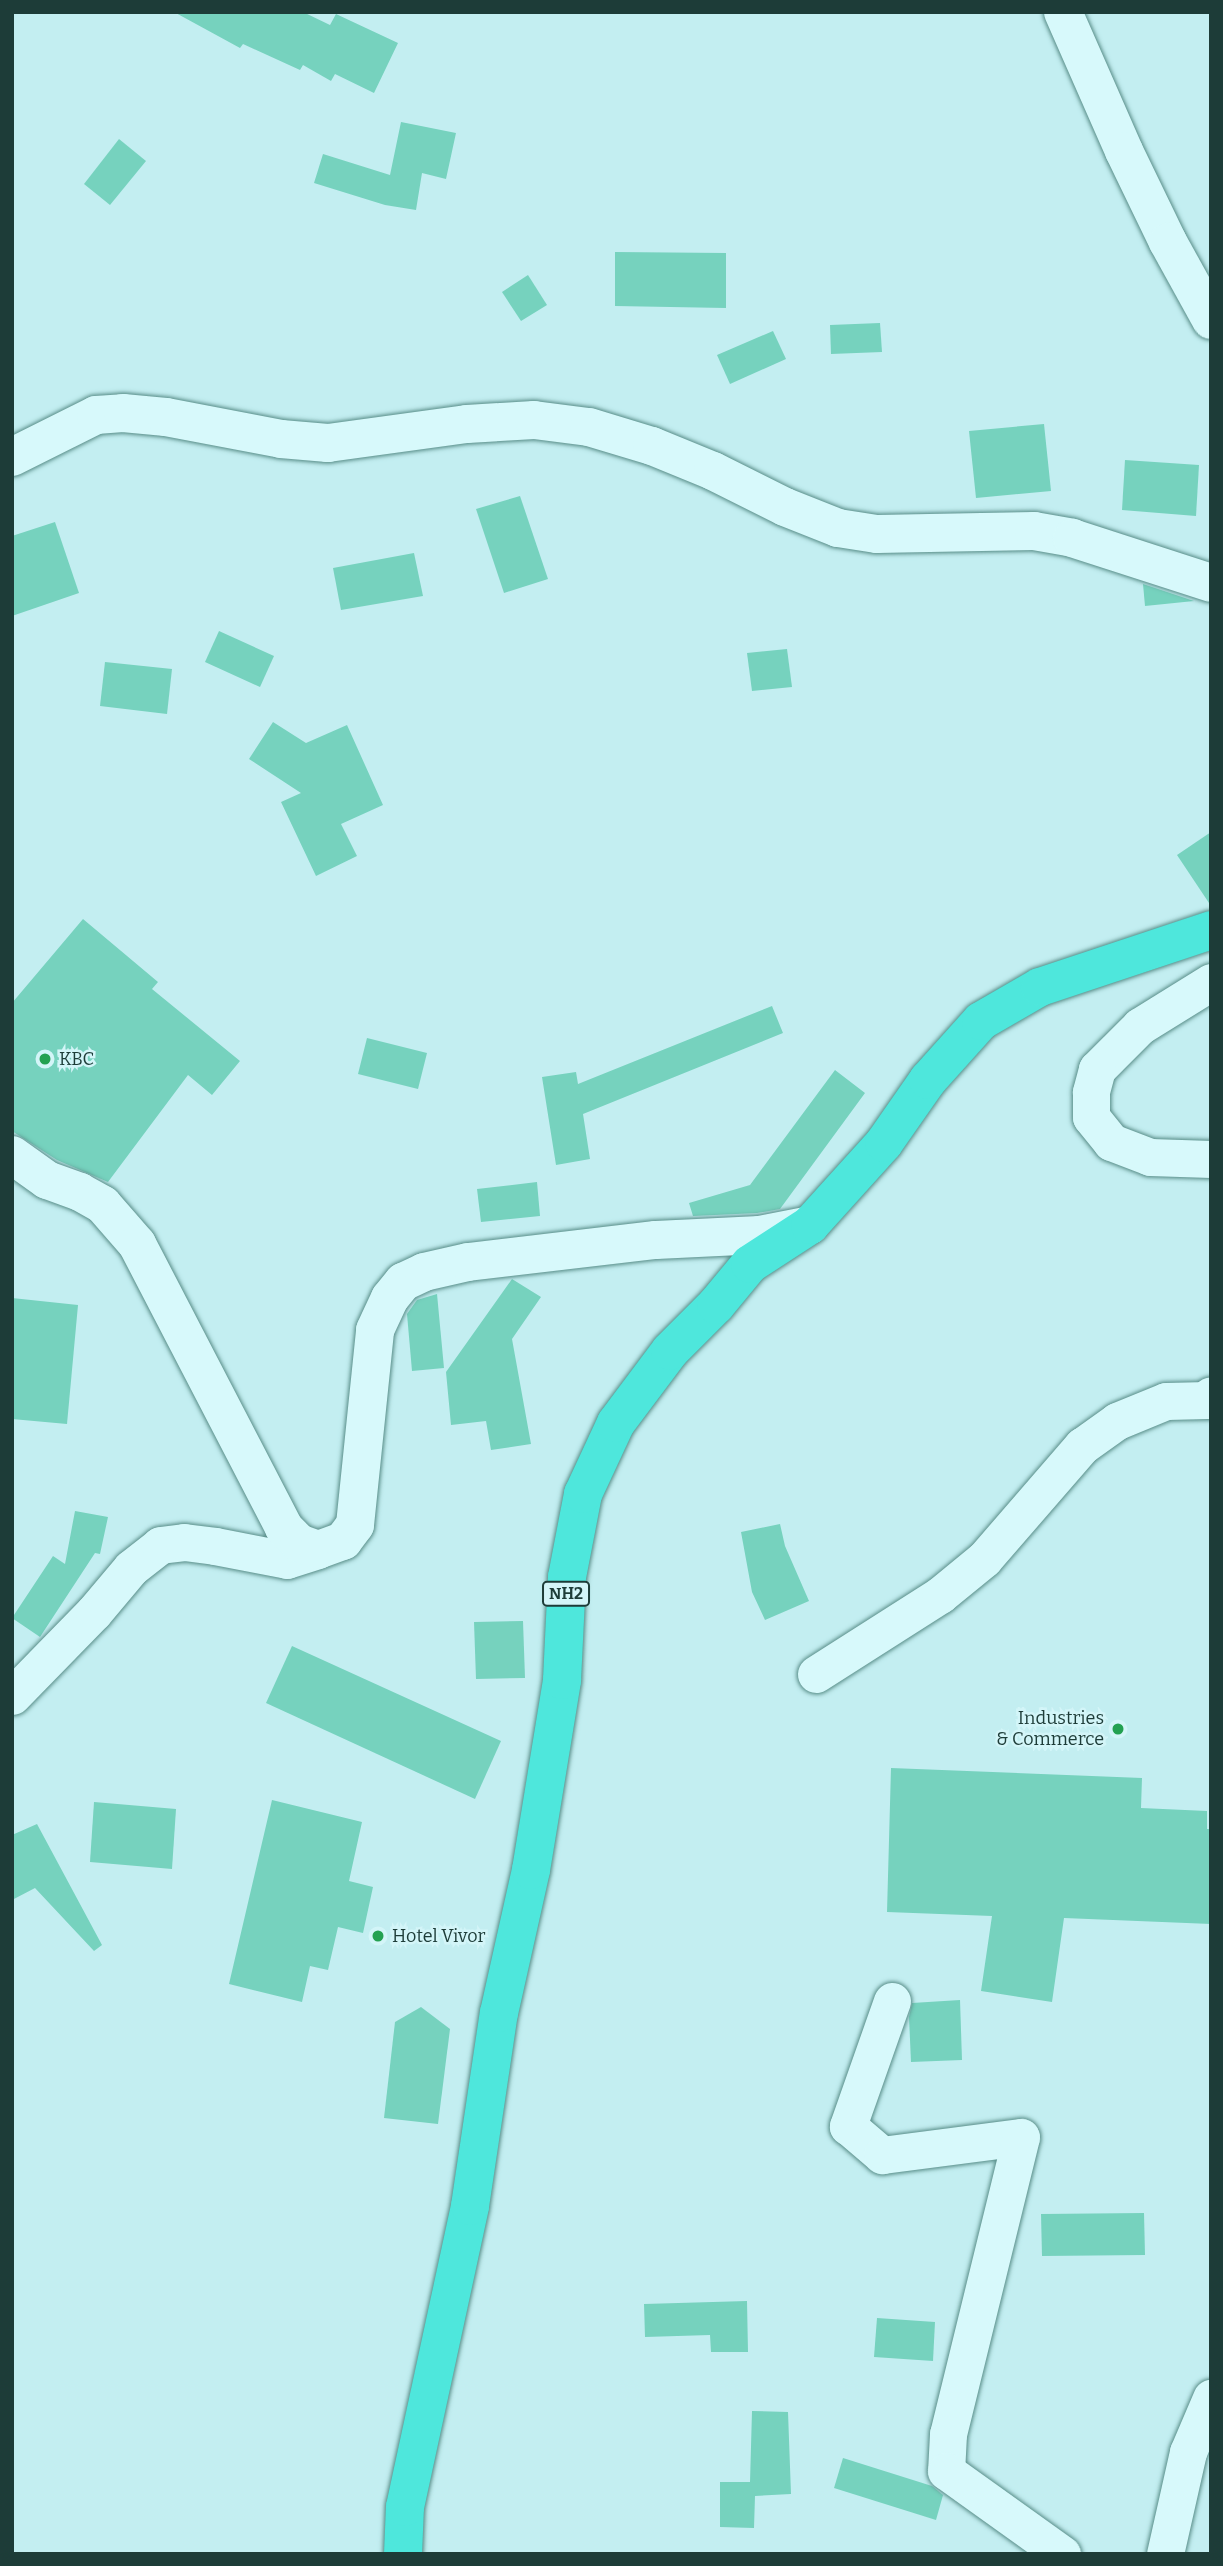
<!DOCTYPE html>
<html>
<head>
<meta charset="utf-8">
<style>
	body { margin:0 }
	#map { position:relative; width:1223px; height:2566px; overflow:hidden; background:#c3eef1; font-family:Bitter,serif }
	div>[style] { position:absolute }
	.building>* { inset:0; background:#76d2be }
	.roads { filter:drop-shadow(0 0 2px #588d88) drop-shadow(0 0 2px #588d88) }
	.street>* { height:37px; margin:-18.5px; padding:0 18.5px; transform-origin:18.5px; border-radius:18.5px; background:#d7f9fb }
	.secondary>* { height:38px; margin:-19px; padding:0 19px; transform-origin:19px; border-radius:19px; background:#d7f9fb }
	.highway>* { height:38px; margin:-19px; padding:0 19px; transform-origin:19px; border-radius:19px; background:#4ee7dc }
	.dots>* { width:19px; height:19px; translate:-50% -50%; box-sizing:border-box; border:4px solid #d3f5f8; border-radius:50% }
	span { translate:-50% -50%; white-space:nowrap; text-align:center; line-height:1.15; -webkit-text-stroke:5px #d3f5f8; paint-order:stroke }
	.shield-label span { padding:2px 5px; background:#d3f5f8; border:2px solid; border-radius:5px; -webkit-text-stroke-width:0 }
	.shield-label { font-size:16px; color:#1d3c38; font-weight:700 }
	.poi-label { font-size:18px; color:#1d3c38 }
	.left { translate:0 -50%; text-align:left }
	.right { translate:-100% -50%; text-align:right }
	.frame { position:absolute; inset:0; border:14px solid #1d3c38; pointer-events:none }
</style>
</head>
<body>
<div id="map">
	<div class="building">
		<div style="clip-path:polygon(174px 12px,303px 12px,330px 25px,336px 14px,398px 43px,374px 93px,335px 74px,331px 81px,303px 65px,300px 70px,243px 44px,240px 48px)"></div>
		<div style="clip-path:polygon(401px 122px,456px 133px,446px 179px,422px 173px,416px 210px,385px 205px,314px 183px,323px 154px,390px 175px)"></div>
		<div style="clip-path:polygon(119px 139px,146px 161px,110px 205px,84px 184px)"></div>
		<div style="clip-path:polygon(615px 252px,726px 253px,726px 308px,615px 306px)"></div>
		<div style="clip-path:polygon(528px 275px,547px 305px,521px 321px,502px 292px)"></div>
		<div style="clip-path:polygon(880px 323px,882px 352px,831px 354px,830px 325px)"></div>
		<div style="clip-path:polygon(773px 331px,786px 359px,730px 384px,717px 355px)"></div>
		<div style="clip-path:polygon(1044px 424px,1051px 491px,976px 498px,969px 431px)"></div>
		<div style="clip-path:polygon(1125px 460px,1199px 465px,1196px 516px,1122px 510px)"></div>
		<div style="clip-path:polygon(520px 496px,548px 579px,504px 593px,476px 509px)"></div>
		<div style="clip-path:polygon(55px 522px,79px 593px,12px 616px,12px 536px)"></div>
		<div style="clip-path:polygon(414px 553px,423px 596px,341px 610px,333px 568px)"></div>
		<div style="clip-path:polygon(1143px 584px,1194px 601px,1145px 606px)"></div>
		<div style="clip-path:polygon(219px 631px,274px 656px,260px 687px,205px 662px)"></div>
		<div style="clip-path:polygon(787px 649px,792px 687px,752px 691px,747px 653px)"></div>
		<div style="clip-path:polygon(105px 662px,172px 669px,167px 714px,100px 706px)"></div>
		<div style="clip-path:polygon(273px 722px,306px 743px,347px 725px,383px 805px,341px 824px,357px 856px,316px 876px,281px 802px,301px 793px,249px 759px)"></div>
		<div style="clip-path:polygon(1211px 832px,1211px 906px,1177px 855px)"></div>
		<div style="clip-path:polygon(83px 919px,158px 982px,152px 989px,240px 1061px,212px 1095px,188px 1075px,108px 1182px,57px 1160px,12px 1131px,12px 1003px)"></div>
		<div style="clip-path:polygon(772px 1006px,783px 1033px,583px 1114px,590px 1159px,556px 1165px,542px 1077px,576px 1072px,578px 1084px)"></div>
		<div style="clip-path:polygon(367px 1038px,427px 1053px,418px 1089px,358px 1074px)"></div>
		<div style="clip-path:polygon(835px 1070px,865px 1093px,780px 1209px,757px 1213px,693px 1216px,689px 1203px,750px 1185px)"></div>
		<div style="clip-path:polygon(537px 1182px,540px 1216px,481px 1222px,477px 1189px)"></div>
		<div style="clip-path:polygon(512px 1279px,541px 1297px,512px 1339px,531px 1444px,491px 1450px,486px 1421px,451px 1425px,446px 1372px)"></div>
		<div style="clip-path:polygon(437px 1294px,444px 1368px,412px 1371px,407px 1314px,417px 1300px)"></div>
		<div style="clip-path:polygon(12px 1298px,78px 1305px,67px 1424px,12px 1419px)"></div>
		<div style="clip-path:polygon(75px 1511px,108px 1517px,100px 1554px,95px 1553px,40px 1637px,12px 1618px,53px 1556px,65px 1564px)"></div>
		<div style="clip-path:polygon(780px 1524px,785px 1546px,809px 1601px,765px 1620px,752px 1592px,741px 1532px)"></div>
		<div style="clip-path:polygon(523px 1621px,525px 1678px,476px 1679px,474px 1622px)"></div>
		<div style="clip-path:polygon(292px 1646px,501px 1741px,475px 1799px,266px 1703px)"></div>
		<div style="clip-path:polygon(891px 1768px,1142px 1778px,1141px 1808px,1207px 1811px,1207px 1829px,1211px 1829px,1211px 1924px,1064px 1918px,1052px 2002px,981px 1991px,992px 1916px,887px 1912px)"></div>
		<div style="clip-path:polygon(272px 1800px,362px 1822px,349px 1881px,373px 1887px,363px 1933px,338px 1927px,328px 1970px,310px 1966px,302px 2002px,229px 1984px)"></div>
		<div style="clip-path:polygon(94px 1802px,176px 1809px,172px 1869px,90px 1862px)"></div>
		<div style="clip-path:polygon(37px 1824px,102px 1945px,94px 1951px,35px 1888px,12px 1900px,12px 1835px)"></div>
		<div style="clip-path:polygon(960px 2000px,962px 2060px,911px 2062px,909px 2017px,912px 2003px)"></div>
		<div style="clip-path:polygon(421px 2007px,450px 2029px,438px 2124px,384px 2118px,395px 2022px)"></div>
		<div style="clip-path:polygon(1144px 2213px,1145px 2255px,1042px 2256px,1041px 2214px)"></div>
		<div style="clip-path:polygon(747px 2301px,748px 2352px,711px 2352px,710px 2335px,645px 2337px,644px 2304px)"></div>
		<div style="clip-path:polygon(877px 2318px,935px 2322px,933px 2361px,874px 2357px)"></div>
		<div style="clip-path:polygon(752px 2411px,788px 2412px,791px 2494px,755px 2496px,754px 2528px,720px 2527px,720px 2482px,750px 2482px)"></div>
		<div style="clip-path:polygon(843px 2458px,932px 2486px,943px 2495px,936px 2520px,834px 2488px)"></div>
	</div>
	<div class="roads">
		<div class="street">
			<div style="left:1211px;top:982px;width:84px;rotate:148.2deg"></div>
			<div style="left:1140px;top:1026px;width:61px;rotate:135deg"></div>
			<div style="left:1097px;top:1069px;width:24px;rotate:105deg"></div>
			<div style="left:1091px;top:1092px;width:25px;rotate:90deg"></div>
			<div style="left:1091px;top:1117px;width:32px;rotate:51deg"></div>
			<div style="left:1111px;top:1142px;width:42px;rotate:21deg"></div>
			<div style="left:1150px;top:1157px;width:61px;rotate:1.9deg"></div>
			<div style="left:816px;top:1674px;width:147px;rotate:-32.5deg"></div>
			<div style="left:940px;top:1595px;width:57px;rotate:-39.3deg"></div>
			<div style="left:984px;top:1559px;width:150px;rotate:-49.1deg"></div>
			<div style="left:1082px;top:1446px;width:43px;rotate:-35.5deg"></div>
			<div style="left:1117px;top:1421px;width:53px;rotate:-22.2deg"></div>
			<div style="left:1166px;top:1401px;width:41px;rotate:-1.4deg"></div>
			<div style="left:1207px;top:1400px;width:6px;rotate:-51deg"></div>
			<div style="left:12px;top:1696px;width:117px;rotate:-45.7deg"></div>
			<div style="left:94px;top:1612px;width:57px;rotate:-49.9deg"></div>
			<div style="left:131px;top:1568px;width:37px;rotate:-38deg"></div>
			<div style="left:160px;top:1545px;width:24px;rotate:-7deg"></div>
			<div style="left:184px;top:1542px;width:31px;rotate:7deg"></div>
			<div style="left:215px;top:1546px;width:73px;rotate:11deg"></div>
			<div style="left:287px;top:1560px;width:33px;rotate:-18deg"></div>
			<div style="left:892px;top:2001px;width:133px;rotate:109.4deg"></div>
			<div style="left:848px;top:2126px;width:45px;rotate:40.5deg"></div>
			<div style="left:882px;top:2155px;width:140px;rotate:-7.4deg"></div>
			<div style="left:1021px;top:2137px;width:306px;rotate:103.8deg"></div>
			<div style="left:948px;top:2434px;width:37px;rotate:93deg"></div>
			<div style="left:946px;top:2471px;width:143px;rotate:35.6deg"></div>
			<div style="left:1165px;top:2554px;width:105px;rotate:-77.3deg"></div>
			<div style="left:1188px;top:2452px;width:59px;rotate:-66.9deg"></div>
		</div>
		<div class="secondary">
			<div style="left:1063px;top:12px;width:152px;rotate:66.3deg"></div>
			<div style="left:1124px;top:151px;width:101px;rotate:64.2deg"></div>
			<div style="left:1168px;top:242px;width:89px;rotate:61.1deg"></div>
			<div style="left:12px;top:457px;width:94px;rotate:-26.6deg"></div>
			<div style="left:96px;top:415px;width:27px;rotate:-4deg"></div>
			<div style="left:123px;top:413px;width:43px;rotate:5.3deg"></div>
			<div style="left:166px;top:417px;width:117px;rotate:10.8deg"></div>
			<div style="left:281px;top:439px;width:47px;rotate:4.9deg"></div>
			<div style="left:328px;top:443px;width:140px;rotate:-7.8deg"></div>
			<div style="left:467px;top:424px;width:67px;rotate:-3.4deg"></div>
			<div style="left:534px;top:420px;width:55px;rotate:7.3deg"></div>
			<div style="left:589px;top:427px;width:66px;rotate:16.8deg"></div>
			<div style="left:652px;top:446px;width:66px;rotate:22.3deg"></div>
			<div style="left:713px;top:471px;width:80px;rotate:26.6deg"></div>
			<div style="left:785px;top:507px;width:57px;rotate:21.6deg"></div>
			<div style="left:838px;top:528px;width:39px;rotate:9deg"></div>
			<div style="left:877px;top:534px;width:157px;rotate:-1.1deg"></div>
			<div style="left:1034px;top:531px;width:39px;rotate:10deg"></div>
			<div style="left:1072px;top:538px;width:146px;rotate:17.9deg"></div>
			<div style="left:12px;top:1155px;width:43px;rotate:35.5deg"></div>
			<div style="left:47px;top:1180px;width:35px;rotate:20deg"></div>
			<div style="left:80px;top:1192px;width:26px;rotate:29deg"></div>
			<div style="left:103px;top:1205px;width:52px;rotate:48.9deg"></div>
			<div style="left:137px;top:1244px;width:320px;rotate:62.6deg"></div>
			<div style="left:284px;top:1528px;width:21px;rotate:45deg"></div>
			<div style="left:299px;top:1543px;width:20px;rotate:20deg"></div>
			<div style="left:318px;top:1550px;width:27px;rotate:-20deg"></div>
			<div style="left:343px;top:1541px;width:20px;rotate:-53deg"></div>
			<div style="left:355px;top:1525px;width:196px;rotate:-84.1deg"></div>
			<div style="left:375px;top:1330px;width:35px;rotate:-65deg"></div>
			<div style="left:390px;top:1298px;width:21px;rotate:-51deg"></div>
			<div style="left:403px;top:1282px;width:23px;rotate:-25deg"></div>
			<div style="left:424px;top:1272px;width:45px;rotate:-12.8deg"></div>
			<div style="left:468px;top:1262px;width:189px;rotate:-6.7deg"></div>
			<div style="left:656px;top:1240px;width:104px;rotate:-2.8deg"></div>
			<div style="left:760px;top:1235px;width:51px;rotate:-11.3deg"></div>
		</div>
		<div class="highway">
			<div style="left:403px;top:2554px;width:47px;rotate:-87.6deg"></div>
			<div style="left:405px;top:2507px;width:308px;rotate:-77.8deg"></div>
			<div style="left:470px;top:2206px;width:195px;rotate:-81.5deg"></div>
			<div style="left:499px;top:2013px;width:147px;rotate:-77.4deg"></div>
			<div style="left:531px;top:1870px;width:193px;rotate:-80.7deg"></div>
			<div style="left:562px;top:1680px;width:103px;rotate:-87.2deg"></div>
			<div style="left:567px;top:1577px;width:85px;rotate:-79.1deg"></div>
			<div style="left:583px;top:1494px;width:78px;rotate:-65.1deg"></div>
			<div style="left:616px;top:1423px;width:90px;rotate:-53.1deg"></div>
			<div style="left:670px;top:1351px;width:65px;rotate:-45deg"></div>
			<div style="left:716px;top:1305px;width:53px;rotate:-50.3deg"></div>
			<div style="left:750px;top:1264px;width:72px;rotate:-33deg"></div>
			<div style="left:810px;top:1225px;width:110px;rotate:-47.9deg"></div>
			<div style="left:884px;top:1143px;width:77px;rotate:-55.1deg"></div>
			<div style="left:928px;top:1080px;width:79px;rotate:-48.1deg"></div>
			<div style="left:981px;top:1021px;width:68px;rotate:-30deg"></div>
			<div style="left:1040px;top:987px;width:180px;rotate:-18.4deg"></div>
		</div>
	</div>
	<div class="dots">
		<div style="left:45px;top:1059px;background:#23a151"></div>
		<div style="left:1118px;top:1729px;background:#23a151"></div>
		<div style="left:378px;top:1936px;background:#23a151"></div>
	</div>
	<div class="shield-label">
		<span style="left:566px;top:1594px">NH2</span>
	</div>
	<div class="poi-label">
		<span class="left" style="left:59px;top:1059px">KBC</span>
		<span class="right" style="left:1104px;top:1729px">Industries<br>&amp; Commerce</span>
		<span class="left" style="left:392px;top:1936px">Hotel Vivor</span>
	</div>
	<div class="frame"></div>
</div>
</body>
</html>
